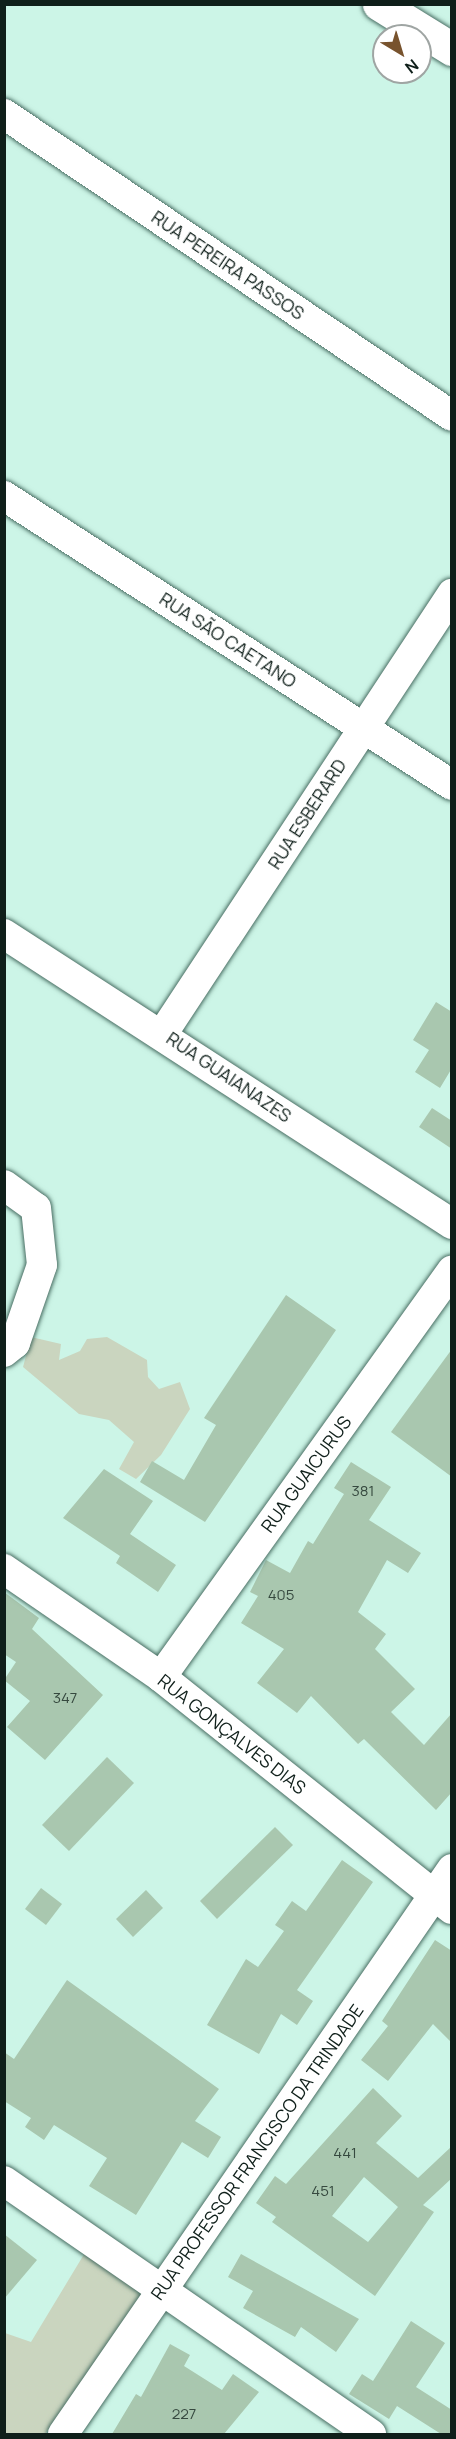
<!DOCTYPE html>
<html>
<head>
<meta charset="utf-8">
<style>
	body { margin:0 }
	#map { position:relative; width:456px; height:2439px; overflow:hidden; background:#ccf5e7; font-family:Manrope,sans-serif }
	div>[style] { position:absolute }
	.green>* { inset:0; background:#cad5bf }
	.building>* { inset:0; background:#a9c7af }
	.roads { filter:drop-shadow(0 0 2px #496e63) drop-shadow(0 0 2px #496e63) }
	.street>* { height:30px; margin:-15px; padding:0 15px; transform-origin:15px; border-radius:15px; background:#fff }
	.secondary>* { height:33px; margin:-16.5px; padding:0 16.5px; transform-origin:16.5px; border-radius:16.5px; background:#fff }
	span { translate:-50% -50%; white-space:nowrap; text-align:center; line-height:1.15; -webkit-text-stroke:4.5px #fff; paint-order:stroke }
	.number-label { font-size:15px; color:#36493f }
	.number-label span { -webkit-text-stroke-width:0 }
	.street-label { font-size:18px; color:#0f1f1a }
	.frame { position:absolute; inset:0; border:6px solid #0f1f1a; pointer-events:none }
	.north { position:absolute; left:372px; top:24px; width:60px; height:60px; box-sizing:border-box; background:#fff; border:2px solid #9fa5a3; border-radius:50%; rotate:142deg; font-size:16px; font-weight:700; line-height:24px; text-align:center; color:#0f1f1a }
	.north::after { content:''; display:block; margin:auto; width:21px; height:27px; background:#78532e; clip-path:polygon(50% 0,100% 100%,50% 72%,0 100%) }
</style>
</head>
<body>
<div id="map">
	<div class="green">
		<div style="clip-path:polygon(31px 1337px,61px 1344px,59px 1360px,80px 1351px,87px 1339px,107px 1337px,147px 1360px,148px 1377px,159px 1389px,180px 1382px,190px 1409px,161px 1455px,136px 1479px,119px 1469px,134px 1442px,109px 1420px,79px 1414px,23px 1367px)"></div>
		<div style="clip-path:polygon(86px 2251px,144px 2295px,45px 2434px,5px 2434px,5px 2333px,31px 2342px)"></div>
	</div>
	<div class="building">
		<div style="clip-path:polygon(436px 1002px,452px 1012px,452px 1068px,440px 1088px,415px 1072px,429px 1050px,413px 1040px)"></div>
		<div style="clip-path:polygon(432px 1108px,452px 1121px,452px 1149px,419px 1127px)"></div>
		<div style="clip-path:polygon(286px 1295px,336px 1330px,205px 1522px,140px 1482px,152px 1461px,184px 1480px,216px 1425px,204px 1418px)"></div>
		<div style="clip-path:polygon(452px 1349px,452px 1477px,391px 1432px)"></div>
		<div style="clip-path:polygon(351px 1462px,391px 1487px,369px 1520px,421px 1553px,408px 1573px,387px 1560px,358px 1612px,386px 1634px,375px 1649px,415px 1689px,391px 1712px,424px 1745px,452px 1713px,452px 1792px,436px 1810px,364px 1739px,358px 1744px,311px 1696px,297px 1713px,257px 1683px,284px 1649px,241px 1623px,258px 1596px,250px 1592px,266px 1560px,290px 1573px,308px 1541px,313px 1544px,344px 1494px,334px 1488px)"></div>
		<div style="clip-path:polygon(104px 1469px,153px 1501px,130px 1534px,176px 1565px,158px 1592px,116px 1563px,120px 1556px,63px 1518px)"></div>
		<div style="clip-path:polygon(4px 1592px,39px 1618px,32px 1629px,103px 1695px,45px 1760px,7px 1727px,30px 1701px,4px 1680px,16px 1662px,4px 1654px)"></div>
		<div style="clip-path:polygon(107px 1757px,134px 1783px,69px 1851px,42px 1825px)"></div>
		<div style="clip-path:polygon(275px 1827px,293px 1845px,217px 1919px,200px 1901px)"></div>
		<div style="clip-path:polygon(342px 1860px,373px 1882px,297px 1990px,313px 2001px,297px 2025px,281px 2014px,259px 2054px,207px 2025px,246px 1959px,258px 1967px,284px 1931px,275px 1925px,292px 1901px,306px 1911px)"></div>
		<div style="clip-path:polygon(41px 1888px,62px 1904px,46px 1925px,25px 1909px)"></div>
		<div style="clip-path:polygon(146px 1890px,163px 1908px,133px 1937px,116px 1919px)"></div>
		<div style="clip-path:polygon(435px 1940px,452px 1951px,452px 2043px,433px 2024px,388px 2081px,361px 2060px,388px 2026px,382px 2021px)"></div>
		<div style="clip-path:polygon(67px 1980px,219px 2089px,195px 2121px,221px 2137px,208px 2158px,182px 2142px,136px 2215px,89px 2186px,107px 2158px,54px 2125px,44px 2140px,25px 2127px,31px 2118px,4px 2101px,4px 2052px,14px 2059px)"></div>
		<div style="clip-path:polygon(evenodd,373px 2088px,402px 2116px,376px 2143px,418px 2178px,452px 2146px,452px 2178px,423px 2205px,434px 2212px,375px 2296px,272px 2222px,276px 2217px,256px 2203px,275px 2176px,286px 2184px,373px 2088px,364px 2177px,398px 2207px,368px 2242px,332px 2216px,364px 2177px)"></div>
		<div style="clip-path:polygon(4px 2234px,37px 2260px,4px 2299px)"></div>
		<div style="clip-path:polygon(241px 2254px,359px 2319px,336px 2352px,301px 2327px,295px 2337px,243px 2308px,253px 2291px,228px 2277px)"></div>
		<div style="clip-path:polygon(411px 2321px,445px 2343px,416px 2387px,452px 2410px,452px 2434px,441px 2434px,397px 2406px,389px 2419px,349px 2394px,362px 2374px,373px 2381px)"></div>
		<div style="clip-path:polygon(170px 2344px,190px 2355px,184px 2366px,222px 2390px,233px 2374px,259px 2392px,224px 2434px,112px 2434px,136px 2394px,141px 2397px)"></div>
	</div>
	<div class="roads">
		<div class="street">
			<div style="left:4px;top:114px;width:540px;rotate:33.98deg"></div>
			<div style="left:4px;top:496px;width:533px;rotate:32.83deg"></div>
			<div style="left:4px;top:934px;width:534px;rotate:32.92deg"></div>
			<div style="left:163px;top:1033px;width:526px;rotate:-56.64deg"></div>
			<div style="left:4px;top:1185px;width:39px;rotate:36deg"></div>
			<div style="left:36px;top:1208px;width:57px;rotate:84deg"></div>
			<div style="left:42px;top:1265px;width:83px;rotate:109.1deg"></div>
			<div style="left:15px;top:1343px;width:14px;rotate:141deg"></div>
			<div style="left:4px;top:1569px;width:191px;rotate:34.5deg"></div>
			<div style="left:161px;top:1677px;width:372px;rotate:38.6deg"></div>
			<div style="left:161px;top:1677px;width:500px;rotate:-54.4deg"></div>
			<div style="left:4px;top:2181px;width:446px;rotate:34.6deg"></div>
			<div style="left:63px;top:2434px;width:686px;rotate:-55.45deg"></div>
		</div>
		<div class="secondary">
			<div style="left:379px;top:4px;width:86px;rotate:31.7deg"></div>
		</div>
	</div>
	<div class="number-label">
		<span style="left:363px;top:1491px">381</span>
		<span style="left:281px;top:1595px">405</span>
		<span style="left:65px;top:1698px">347</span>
		<span style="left:345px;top:2153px">441</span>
		<span style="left:323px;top:2191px">451</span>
		<span style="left:184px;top:2414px">227</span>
	</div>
	<div class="street-label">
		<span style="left:228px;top:265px;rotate:34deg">RUA PEREIRA PASSOS</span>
		<span style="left:228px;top:640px;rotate:33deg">RUA SÃO CAETANO</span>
		<span style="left:307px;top:814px;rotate:-57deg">RUA ESBERARD</span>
		<span style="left:229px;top:1077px;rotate:34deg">RUA GUAIANAZES</span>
		<span style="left:306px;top:1474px;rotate:-54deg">RUA GUAICURUS</span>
		<span style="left:232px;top:1734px;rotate:38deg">RUA GONÇALVES DIAS</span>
		<span style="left:257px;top:2152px;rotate:-55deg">RUA PROFESSOR FRANCISCO DA TRINDADE</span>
	</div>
	<div class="frame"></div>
	<div class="north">N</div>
</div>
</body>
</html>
